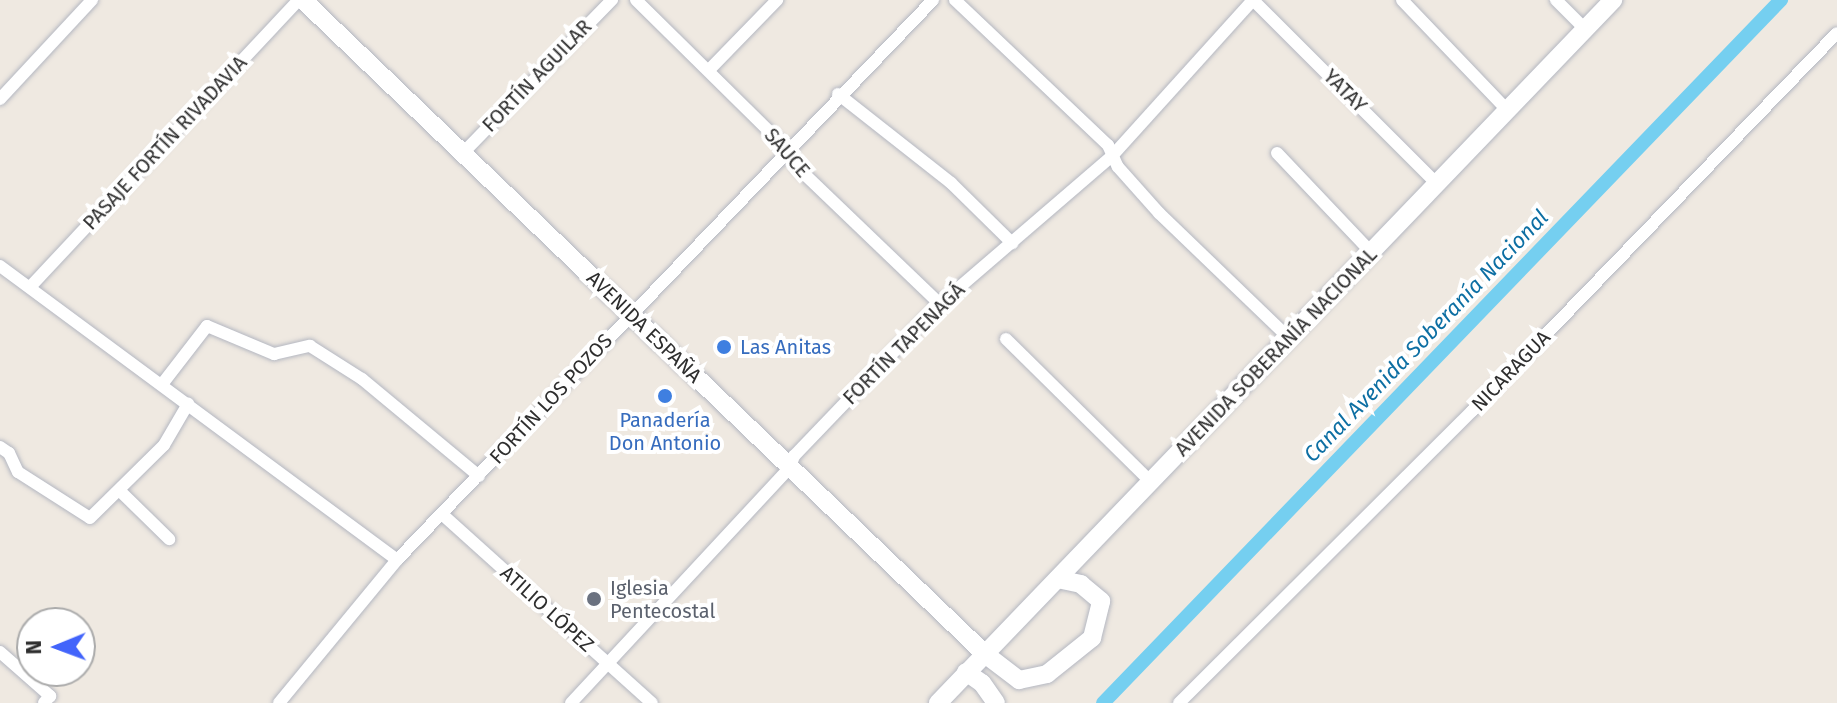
<!DOCTYPE html>
<html>
<head>
<meta charset="utf-8">
<style>
	body { margin:0 }
	#map { position:relative; width:1837px; height:703px; overflow:hidden; background:#efe9e1; font-family:"Fira Sans",sans-serif }
	div>[style] { position:absolute }
	.canal>* { height:14px; margin:-7px; padding:0 7px; transform-origin:7px; border-radius:7px; background:#75cff0 }
	.roads { filter:drop-shadow(0 0 2px #b4b7c1) drop-shadow(0 0 2px #b4b7c1) }
	.street>* { height:12px; margin:-6px; padding:0 6px; transform-origin:6px; border-radius:6px; background:#fff }
	.secondary>* { height:18px; margin:-9px; padding:0 9px; transform-origin:9px; border-radius:9px; background:#fff }
	.dots>* { width:22px; height:22px; translate:-50% -50%; box-sizing:border-box; border:4px solid #fff; border-radius:50% }
	span { translate:-50% -50%; white-space:nowrap; text-align:center; line-height:1.15; -webkit-text-stroke:8px #fff; paint-order:stroke }
	.street-label { font-size:20px; color:#2e2e2e }
	.shop-label { font-size:20px; color:#366cbe }
	.left { translate:0 -50%; text-align:left }
	.worship-label { font-size:20px; color:#5b616d }
	.water-label { font-size:22px; color:#0d6fa3; font-style:italic }
	.north { position:absolute; left:16px; top:607px; width:80px; height:80px; box-sizing:border-box; background:#fff; border:2px solid #ababab; border-radius:50%; rotate:269deg; font-size:22px; font-weight:700; line-height:32px; text-align:center; color:#2e2e2e }
	.north::after { content:''; display:block; margin:auto; width:28px; height:36px; background:#4264fb; clip-path:polygon(50% 0,100% 100%,50% 72%,0 100%) }
</style>
</head>
<body>
<div id="map">
	<div class="canal">
		<div style="left:1103px;top:703px;width:977px;rotate:-46.04deg"></div>
	</div>
	<div class="roads">
		<div class="street">
			<div style="left:636px;top:0;width:214px;rotate:44.6deg"></div>
			<div style="left:788px;top:150px;width:18px;rotate:63deg"></div>
			<div style="left:796px;top:166px;width:199px;rotate:43.8deg"></div>
			<div style="left:955px;top:0;width:211px;rotate:43.5deg"></div>
			<div style="left:1108px;top:145px;width:24px;rotate:66deg"></div>
			<div style="left:1118px;top:167px;width:62px;rotate:48.3deg"></div>
			<div style="left:1159px;top:213px;width:180px;rotate:43.9deg"></div>
			<div style="left:1253px;top:0;width:260px;rotate:45deg"></div>
			<div style="left:1402px;top:0;width:152px;rotate:46.3deg"></div>
			<div style="left:1556px;top:0;width:41px;rotate:45deg"></div>
			<div style="left:709px;top:70px;width:98px;rotate:-45.8deg"></div>
			<div style="left:838px;top:94px;width:144px;rotate:38.2deg"></div>
			<div style="left:951px;top:183px;width:86px;rotate:44.5deg"></div>
			<div style="left:0;top:99px;width:135px;rotate:-47.1deg"></div>
			<div style="left:463px;top:153px;width:214px;rotate:-45.8deg"></div>
			<div style="left:1277px;top:153px;width:137px;rotate:46.5deg"></div>
			<div style="left:0;top:266px;width:494px;rotate:36.5deg"></div>
			<div style="left:31px;top:286px;width:392px;rotate:-46.9deg"></div>
			<div style="left:1006px;top:339px;width:204px;rotate:44.6deg"></div>
			<div style="left:163px;top:383px;width:72px;rotate:-52.3deg"></div>
			<div style="left:207px;top:326px;width:73px;rotate:22.7deg"></div>
			<div style="left:274px;top:354px;width:37px;rotate:-13deg"></div>
			<div style="left:310px;top:346px;width:62px;rotate:32.4deg"></div>
			<div style="left:362px;top:379px;width:152px;rotate:39.7deg"></div>
			<div style="left:0;top:447px;width:11px;rotate:34deg"></div>
			<div style="left:9px;top:453px;width:21px;rotate:65deg"></div>
			<div style="left:18px;top:472px;width:85px;rotate:32.6deg"></div>
			<div style="left:90px;top:518px;width:104px;rotate:-44.6deg"></div>
			<div style="left:164px;top:445px;width:48px;rotate:-59.7deg"></div>
			<div style="left:120px;top:491px;width:69px;rotate:44.4deg"></div>
			<div style="left:443px;top:515px;width:281px;rotate:42deg"></div>
			<div style="left:0;top:652px;width:67px;rotate:41.3deg"></div>
			<div style="left:50px;top:696px;width:9px;rotate:131deg"></div>
			<div style="left:279px;top:703px;width:185px;rotate:-50.5deg"></div>
			<div style="left:397px;top:560px;width:775px;rotate:-46.25deg"></div>
			<div style="left:571px;top:703px;width:322px;rotate:-47.1deg"></div>
			<div style="left:790px;top:467px;width:12px;rotate:-70deg"></div>
			<div style="left:794px;top:456px;width:211px;rotate:-46.2deg"></div>
			<div style="left:940px;top:304px;width:227px;rotate:-40.7deg"></div>
			<div style="left:1112px;top:156px;width:210px;rotate:-47.9deg"></div>
			<div style="left:1179px;top:703px;width:414px;rotate:-44.9deg"></div>
			<div style="left:1472px;top:411px;width:525px;rotate:-46deg"></div>
		</div>
		<div class="secondary">
			<div style="left:303px;top:0;width:945px;rotate:43.8deg"></div>
			<div style="left:985px;top:654px;width:43px;rotate:37.4deg"></div>
			<div style="left:1019px;top:680px;width:29px;rotate:-12deg"></div>
			<div style="left:1047px;top:674px;width:58px;rotate:-38.7deg"></div>
			<div style="left:1092px;top:638px;width:38px;rotate:-76deg"></div>
			<div style="left:1101px;top:601px;width:26px;rotate:-140deg"></div>
			<div style="left:1081px;top:584px;width:24px;rotate:-168deg"></div>
			<div style="left:966px;top:672px;width:19px;rotate:35deg"></div>
			<div style="left:982px;top:683px;width:24px;rotate:55deg"></div>
			<div style="left:938px;top:703px;width:975px;rotate:-46.16deg"></div>
		</div>
	</div>
	<div class="dots">
		<div style="left:724px;top:347px;background:#3f7fe0"></div>
		<div style="left:665px;top:396px;background:#3f7fe0"></div>
		<div style="left:594px;top:599px;background:#6b7280"></div>
	</div>
	<div class="street-label">
		<span style="left:537px;top:76px;rotate:-46deg">FORTÍN AGUILAR</span>
		<span style="left:1345px;top:91px;rotate:45deg">YATAY</span>
		<span style="left:165px;top:143px;rotate:-47deg">PASAJE FORTÍN RIVADAVIA</span>
		<span style="left:787px;top:153px;rotate:49deg">SAUCE</span>
		<span style="left:644px;top:327px;rotate:44deg">AVENIDA ESPAÑA</span>
		<span style="left:904px;top:344px;rotate:-45deg">FORTÍN TAPENAGÁ</span>
		<span style="left:1276px;top:352px;rotate:-46deg">AVENIDA SOBERANÍA NACIONAL</span>
		<span style="left:1511px;top:371px;rotate:-46deg">NICARAGUA</span>
		<span style="left:551px;top:399px;rotate:-47deg">FORTÍN LOS POZOS</span>
		<span style="left:547px;top:609px;rotate:42deg">ATILIO LÓPEZ</span>
	</div>
	<div class="shop-label">
		<span class="left" style="left:740px;top:347px">Las Anitas</span>
		<span style="left:665px;top:432px">Panadería<br>Don Antonio</span>
	</div>
	<div class="worship-label">
		<span class="left" style="left:610px;top:600px">Iglesia<br>Pentecostal</span>
	</div>
	<div class="water-label">
		<span style="left:1426px;top:336px;rotate:-46deg">Canal Avenida Soberanía Nacional</span>
	</div>
	<div class="north">N</div>
</div>
</body>
</html>
